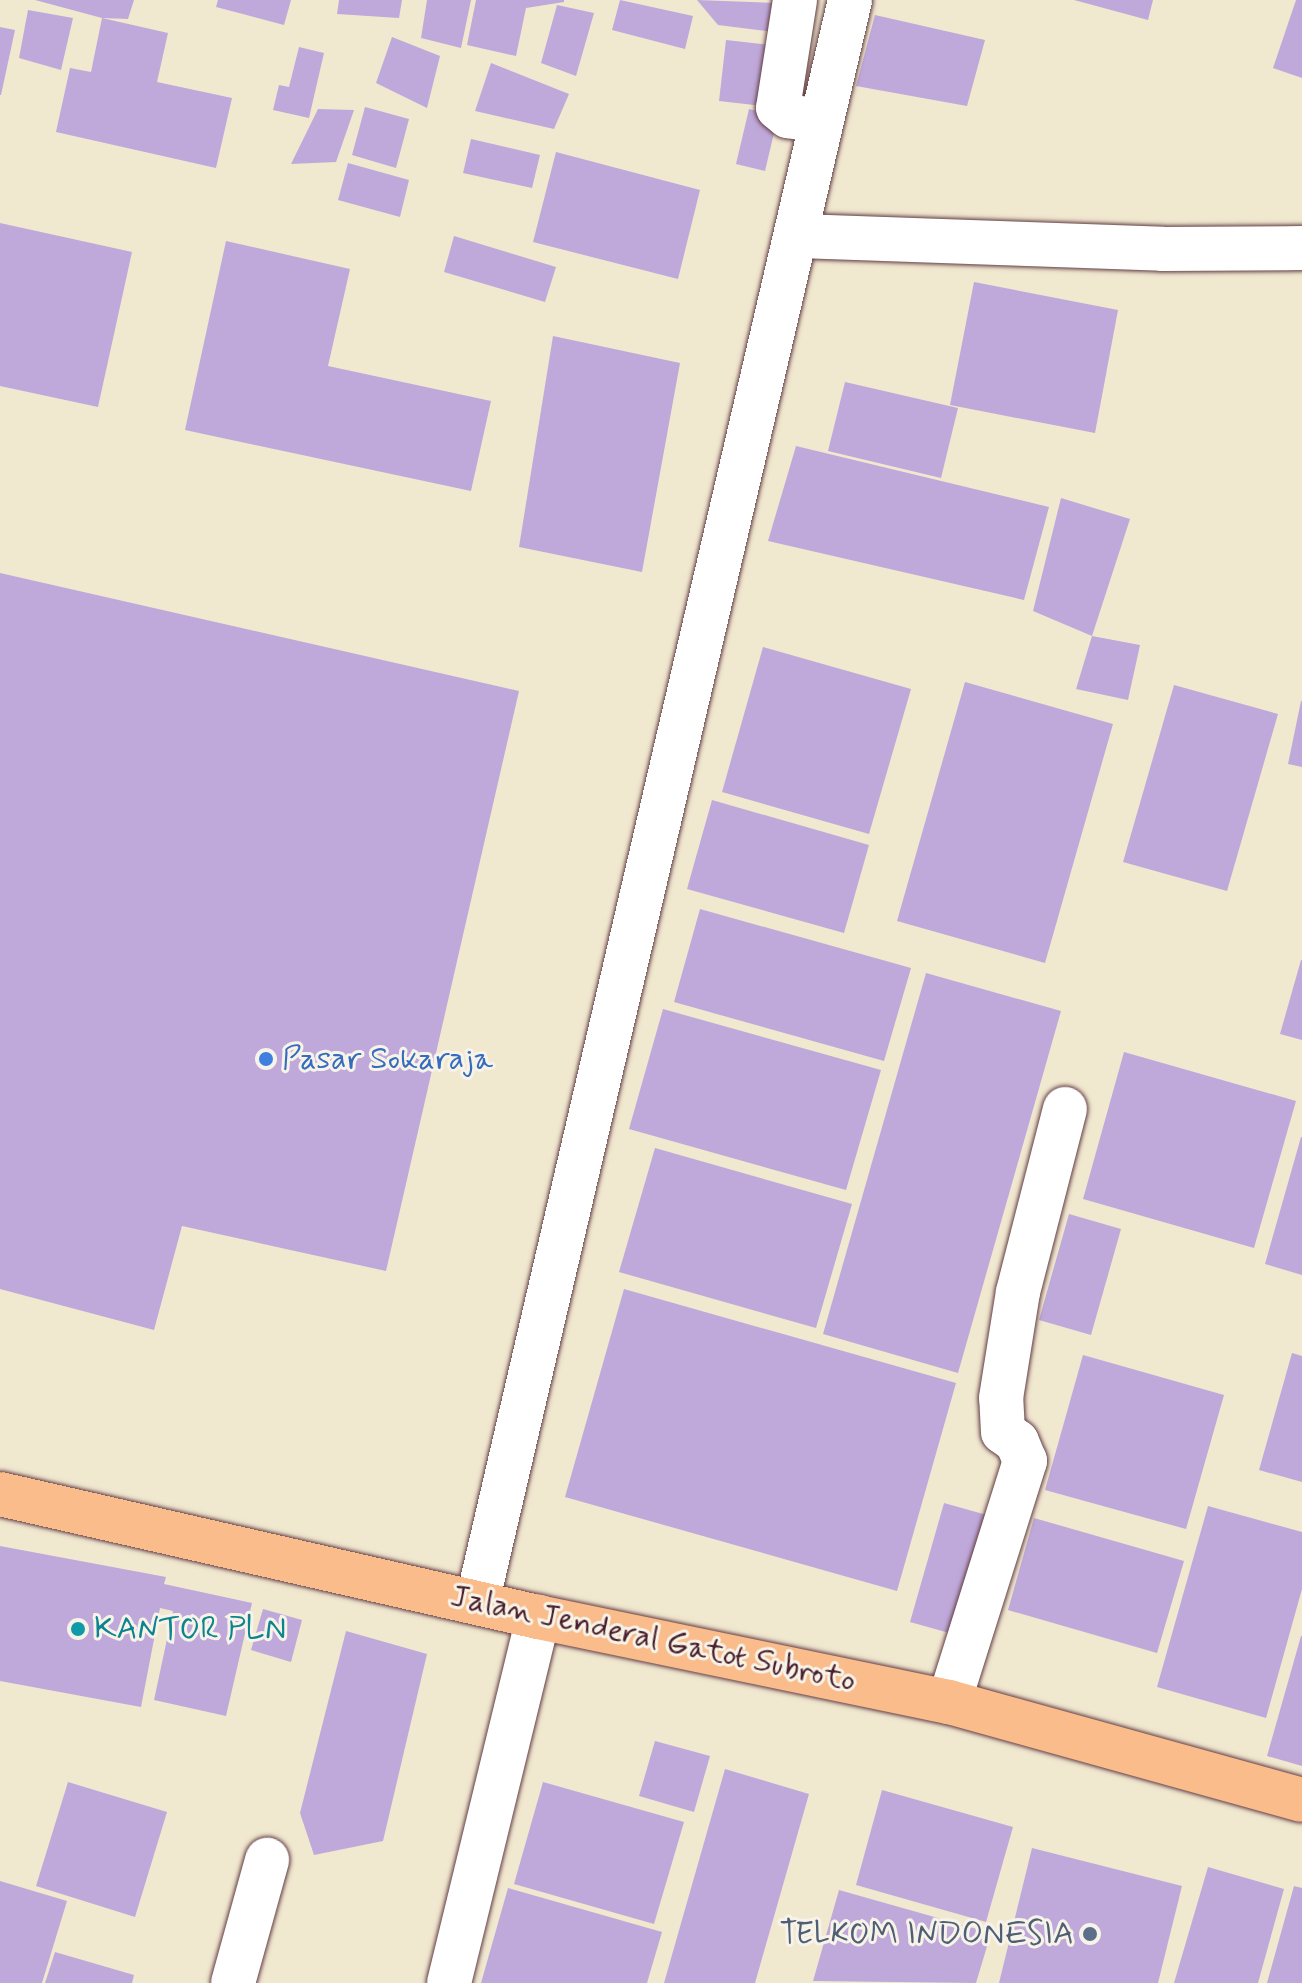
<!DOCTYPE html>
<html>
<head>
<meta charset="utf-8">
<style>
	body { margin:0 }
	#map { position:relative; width:1302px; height:1983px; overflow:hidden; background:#f1e8d0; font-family:Mynerve,sans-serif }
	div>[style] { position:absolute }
	.building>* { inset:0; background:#bfa9da }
	.roads { filter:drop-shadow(0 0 2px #633d44) drop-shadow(0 0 2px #633d44) }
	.street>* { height:44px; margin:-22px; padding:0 22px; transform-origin:22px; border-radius:22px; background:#fff }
	.highway>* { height:44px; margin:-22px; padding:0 22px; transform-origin:22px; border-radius:22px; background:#f9bc8a }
	.dots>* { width:22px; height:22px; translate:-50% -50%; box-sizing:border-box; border:4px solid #f7f3e8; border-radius:50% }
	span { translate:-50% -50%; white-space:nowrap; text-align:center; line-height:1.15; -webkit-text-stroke:6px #f7f3e8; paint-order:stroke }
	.shop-label { font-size:32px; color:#366cbe }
	.left { translate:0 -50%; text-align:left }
	.culture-label { font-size:32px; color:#0d838f }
	.street-label { font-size:32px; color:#4a1f2b }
	.service-label { font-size:32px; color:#4e5e75 }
	.right { translate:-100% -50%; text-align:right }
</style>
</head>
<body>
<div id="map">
	<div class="building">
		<div style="clip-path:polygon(35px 0,134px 0,128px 19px,102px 18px,168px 33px,157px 82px,232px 98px,216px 168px,56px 132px,70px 68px,91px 72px,102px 18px)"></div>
		<div style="clip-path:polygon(218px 0,291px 0,284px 25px,216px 7px)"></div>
		<div style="clip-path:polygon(339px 0,402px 0,399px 18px,337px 14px)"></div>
		<div style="clip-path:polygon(427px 0,471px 0,461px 48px,421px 38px)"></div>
		<div style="clip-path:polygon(476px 0,564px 0,564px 2px,526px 8px,516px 56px,467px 45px)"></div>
		<div style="clip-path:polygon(620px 0,693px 16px,685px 49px,612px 30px)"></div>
		<div style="clip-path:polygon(697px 0,777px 3px,774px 32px,718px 25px)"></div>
		<div style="clip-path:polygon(1074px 0,1153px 0,1148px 20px)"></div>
		<div style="clip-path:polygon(1296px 0,1302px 0,1302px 78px,1273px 68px)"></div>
		<div style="clip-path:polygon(557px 5px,594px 13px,576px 76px,541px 63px)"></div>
		<div style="clip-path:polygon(28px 10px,73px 18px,61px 70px,19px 58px)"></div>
		<div style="clip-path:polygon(875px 15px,985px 40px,967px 106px,856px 86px)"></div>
		<div style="clip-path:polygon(0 27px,15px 30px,1px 95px,0 95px)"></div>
		<div style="clip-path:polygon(392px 37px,440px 56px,427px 108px,376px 83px)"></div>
		<div style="clip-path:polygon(726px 40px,770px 45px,763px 106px,719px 101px)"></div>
		<div style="clip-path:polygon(299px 47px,324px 53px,309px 118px,273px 110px,279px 85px,289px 87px)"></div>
		<div style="clip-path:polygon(491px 63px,569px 94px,554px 129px,475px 111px)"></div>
		<div style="clip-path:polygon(365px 107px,409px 119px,396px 168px,352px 155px)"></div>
		<div style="clip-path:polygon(318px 109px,354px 110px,336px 162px,291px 164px)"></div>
		<div style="clip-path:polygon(749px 109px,778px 116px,765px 171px,736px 164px)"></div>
		<div style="clip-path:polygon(471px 139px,540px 155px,532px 188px,463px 173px)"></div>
		<div style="clip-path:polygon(556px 152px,700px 190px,678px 279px,533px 242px)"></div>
		<div style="clip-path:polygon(348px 163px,409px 180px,400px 217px,338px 200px)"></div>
		<div style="clip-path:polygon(0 223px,132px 252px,98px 407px,0 386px)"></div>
		<div style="clip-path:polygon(454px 236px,556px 267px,545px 302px,444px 272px)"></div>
		<div style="clip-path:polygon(226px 241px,350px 269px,328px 366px,491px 401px,471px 491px,185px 430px)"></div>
		<div style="clip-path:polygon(974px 282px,1118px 310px,1095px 433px,950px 405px)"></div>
		<div style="clip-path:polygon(553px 336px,680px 363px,642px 572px,519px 547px)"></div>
		<div style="clip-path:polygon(845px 382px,958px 408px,941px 478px,828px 451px)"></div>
		<div style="clip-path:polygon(796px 446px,1049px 507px,1024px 600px,768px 541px)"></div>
		<div style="clip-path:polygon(1061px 498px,1130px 519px,1092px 636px,1140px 645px,1128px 700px,1076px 689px,1092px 636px,1033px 611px)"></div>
		<div style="clip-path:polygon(0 573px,519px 691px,386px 1271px,182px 1226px,154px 1330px,0 1289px)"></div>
		<div style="clip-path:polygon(763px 647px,911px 689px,869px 834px,722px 792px)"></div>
		<div style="clip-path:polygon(965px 682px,1113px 724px,1045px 963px,897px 921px)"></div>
		<div style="clip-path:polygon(1174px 685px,1278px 714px,1227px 891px,1123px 862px)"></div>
		<div style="clip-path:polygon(1301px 701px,1302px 701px,1302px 767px,1288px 764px)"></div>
		<div style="clip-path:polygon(712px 800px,869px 845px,844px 933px,687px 889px)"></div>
		<div style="clip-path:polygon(700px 909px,911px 968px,884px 1061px,674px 1002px)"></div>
		<div style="clip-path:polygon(1301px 960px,1302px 960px,1302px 1040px,1280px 1034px)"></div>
		<div style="clip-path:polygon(926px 973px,1061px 1011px,958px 1373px,823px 1334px)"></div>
		<div style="clip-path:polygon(663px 1009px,881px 1070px,846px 1190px,629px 1129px)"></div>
		<div style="clip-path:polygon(1124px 1052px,1296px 1101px,1254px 1248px,1083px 1199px)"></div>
		<div style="clip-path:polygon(1301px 1137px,1302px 1137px,1302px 1275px,1265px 1264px)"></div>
		<div style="clip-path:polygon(655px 1148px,852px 1204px,816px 1328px,619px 1272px)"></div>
		<div style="clip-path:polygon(1069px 1214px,1121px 1229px,1091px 1335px,1039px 1320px)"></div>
		<div style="clip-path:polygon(624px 1289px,956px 1383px,897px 1591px,565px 1497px)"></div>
		<div style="clip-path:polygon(1292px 1353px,1302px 1356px,1302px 1482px,1259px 1470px)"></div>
		<div style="clip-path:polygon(1083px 1355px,1224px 1395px,1186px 1529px,1045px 1490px)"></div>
		<div style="clip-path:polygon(944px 1503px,994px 1517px,960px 1636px,910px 1622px)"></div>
		<div style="clip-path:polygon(1208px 1506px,1302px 1532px,1302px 1589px,1266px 1718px,1157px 1687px)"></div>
		<div style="clip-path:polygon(1034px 1518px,1184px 1561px,1157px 1653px,1008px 1610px)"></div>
		<div style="clip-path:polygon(0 1546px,166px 1577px,164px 1584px,252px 1603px,226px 1716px,154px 1700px,173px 1611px,160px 1608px,141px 1707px,0 1681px)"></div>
		<div style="clip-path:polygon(263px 1609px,302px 1620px,291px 1662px,251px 1650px)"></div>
		<div style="clip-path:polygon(346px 1631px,427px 1654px,383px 1841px,314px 1855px,300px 1813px)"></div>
		<div style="clip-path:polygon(1301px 1636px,1302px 1636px,1302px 1766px,1267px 1756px)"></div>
		<div style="clip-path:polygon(655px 1741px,710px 1756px,694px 1812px,639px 1796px)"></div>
		<div style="clip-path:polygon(725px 1769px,809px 1794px,755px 1983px,664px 1983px)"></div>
		<div style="clip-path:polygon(68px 1782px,167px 1812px,135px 1917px,36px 1886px)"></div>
		<div style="clip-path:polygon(543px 1782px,684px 1822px,654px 1924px,514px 1884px)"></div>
		<div style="clip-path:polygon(882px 1790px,1013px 1827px,986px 1922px,856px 1885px)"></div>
		<div style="clip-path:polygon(1032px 1848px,1182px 1886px,1158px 1983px,999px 1983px)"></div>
		<div style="clip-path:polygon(1208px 1867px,1284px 1889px,1258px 1983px,1174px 1983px)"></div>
		<div style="clip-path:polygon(0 1881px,67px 1901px,42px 1983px,0 1983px)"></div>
		<div style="clip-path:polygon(1294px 1886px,1302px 1888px,1302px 1983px,1267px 1983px)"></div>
		<div style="clip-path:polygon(508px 1888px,662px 1932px,647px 1983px,481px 1983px)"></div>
		<div style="clip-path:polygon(839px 1890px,991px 1933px,976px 1983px,813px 1981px)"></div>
		<div style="clip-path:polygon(55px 1952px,134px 1975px,132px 1983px,45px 1983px)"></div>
	</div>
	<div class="roads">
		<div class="street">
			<div style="left:795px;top:0;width:109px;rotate:98.9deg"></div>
			<div style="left:778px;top:108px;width:13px;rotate:39deg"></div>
			<div style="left:788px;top:116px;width:32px;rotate:9deg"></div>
			<div style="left:799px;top:236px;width:364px;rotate:2deg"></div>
			<div style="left:1163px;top:249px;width:139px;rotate:-0.4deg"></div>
			<div style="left:477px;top:1603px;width:1646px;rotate:-76.9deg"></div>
			<div style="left:949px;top:1702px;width:253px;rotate:-72.5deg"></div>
			<div style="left:1025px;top:1461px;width:21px;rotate:-113deg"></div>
			<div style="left:1017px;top:1442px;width:17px;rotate:-144deg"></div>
			<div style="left:1003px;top:1432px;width:34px;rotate:-93deg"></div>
			<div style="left:1001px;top:1398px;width:107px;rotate:-80.9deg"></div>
			<div style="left:1018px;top:1292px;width:189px;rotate:-75.6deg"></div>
			<div style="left:233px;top:1983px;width:128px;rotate:-74.5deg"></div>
			<div style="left:449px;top:1983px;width:377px;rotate:-76.3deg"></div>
		</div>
		<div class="highway">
			<div style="left:0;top:1494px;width:552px;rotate:12.88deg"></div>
			<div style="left:538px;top:1617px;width:420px;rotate:11.7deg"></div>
			<div style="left:949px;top:1702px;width:366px;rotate:15.5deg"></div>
		</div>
	</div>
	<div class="dots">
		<div style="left:266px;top:1059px;background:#3f7fe0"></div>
		<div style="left:78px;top:1629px;background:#0f9aa8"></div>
		<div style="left:1090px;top:1934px;background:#5c6f8a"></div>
	</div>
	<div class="shop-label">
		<span class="left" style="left:282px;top:1059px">Pasar Sokaraja</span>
	</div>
	<div class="culture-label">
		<span class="left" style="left:94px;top:1629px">KANTOR PLN</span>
	</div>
	<div class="street-label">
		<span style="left:653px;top:1639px;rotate:12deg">Jalan Jenderal Gatot Subroto</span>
	</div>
	<div class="service-label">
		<span class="right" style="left:1074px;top:1934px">TELKOM INDONESIA</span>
	</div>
</div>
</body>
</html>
